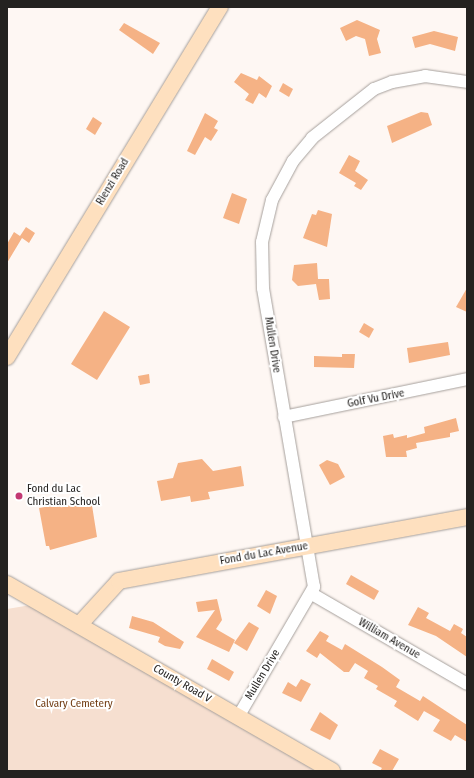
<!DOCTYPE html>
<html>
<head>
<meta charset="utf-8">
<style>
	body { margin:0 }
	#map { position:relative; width:474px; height:778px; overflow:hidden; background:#fef7f3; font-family:"Fira Sans Condensed",sans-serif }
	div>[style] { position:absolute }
	.green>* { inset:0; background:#f6dfd0 }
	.building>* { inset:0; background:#f5b285 }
	.roads { filter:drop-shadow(0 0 1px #a6a09c) drop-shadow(0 0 1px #a6a09c) }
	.minor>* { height:12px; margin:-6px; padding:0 6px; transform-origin:6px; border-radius:6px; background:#fff }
	.major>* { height:16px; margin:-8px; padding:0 8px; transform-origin:8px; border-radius:8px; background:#fee0bf }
	.dots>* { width:11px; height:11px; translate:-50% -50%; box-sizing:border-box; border:2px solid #fff; border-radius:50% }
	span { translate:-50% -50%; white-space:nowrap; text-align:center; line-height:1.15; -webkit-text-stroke:4px #fff; paint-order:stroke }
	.street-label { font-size:11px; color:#242220 }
	.poi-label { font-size:11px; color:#242220 }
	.left { translate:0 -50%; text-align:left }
	.park-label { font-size:11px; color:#713c12 }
	.frame { position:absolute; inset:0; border:8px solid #242220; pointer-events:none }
</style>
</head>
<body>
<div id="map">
	<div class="green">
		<div style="clip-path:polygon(37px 604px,316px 771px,7px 771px,7px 609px)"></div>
	</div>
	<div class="building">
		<div style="clip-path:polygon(357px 20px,380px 30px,377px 39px,381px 53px,369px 56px,365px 39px,356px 36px,346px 41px,340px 28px)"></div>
		<div style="clip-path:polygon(124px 23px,160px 43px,153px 54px,119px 30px)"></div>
		<div style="clip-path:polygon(434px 31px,458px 37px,455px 51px,430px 44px,415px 48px,412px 37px)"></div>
		<div style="clip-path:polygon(241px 73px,257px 80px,259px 76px,272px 86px,266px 98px,259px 93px,253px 104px,245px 100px,249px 94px,234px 82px)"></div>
		<div style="clip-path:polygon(283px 83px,293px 89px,289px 97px,279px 91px)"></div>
		<div style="clip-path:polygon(421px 112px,428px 113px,432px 125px,392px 143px,387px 126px)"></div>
		<div style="clip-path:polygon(205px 113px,218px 121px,214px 128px,218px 130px,211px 141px,205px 137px,195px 155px,187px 151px)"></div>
		<div style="clip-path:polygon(93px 117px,102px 123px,95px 135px,86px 129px)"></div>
		<div style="clip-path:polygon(349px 155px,360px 161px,355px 171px,368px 180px,361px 190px,354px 186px,356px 183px,339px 173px)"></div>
		<div style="clip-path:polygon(232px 193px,247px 199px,239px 224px,223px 218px)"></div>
		<div style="clip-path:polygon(318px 210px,332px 214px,327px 247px,303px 238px,312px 214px,316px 215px)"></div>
		<div style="clip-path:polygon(26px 227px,35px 233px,29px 243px,22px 238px,7px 263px,7px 244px,14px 232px,20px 236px)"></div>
		<div style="clip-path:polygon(317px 263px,318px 279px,329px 279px,330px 299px,319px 300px,316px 284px,298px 286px,292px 280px,294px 265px)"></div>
		<div style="clip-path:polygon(467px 288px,467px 312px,456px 307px)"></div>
		<div style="clip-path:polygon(104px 311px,130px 327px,97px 380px,71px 364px)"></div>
		<div style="clip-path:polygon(364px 323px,374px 329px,369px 338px,359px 332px)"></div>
		<div style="clip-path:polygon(448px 342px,450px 355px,409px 363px,407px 348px)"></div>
		<div style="clip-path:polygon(342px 354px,355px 354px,354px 368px,314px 367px,314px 356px,342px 357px)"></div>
		<div style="clip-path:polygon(149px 374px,150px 383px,140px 385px,138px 376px)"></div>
		<div style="clip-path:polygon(456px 418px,459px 431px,450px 433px,450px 437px,416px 443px,417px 448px,406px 451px,407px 457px,386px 457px,383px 436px,393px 434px,394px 438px,407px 435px,407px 438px,425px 433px,424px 427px)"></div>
		<div style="clip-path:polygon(202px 459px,213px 471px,241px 466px,244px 486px,208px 492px,210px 499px,191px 502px,190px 496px,161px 501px,157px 481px,173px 478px,178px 463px)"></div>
		<div style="clip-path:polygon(327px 460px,338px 464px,345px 477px,330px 485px,319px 465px)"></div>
		<div style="clip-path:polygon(91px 499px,97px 537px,50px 550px,49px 546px,46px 546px,39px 508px)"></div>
		<div style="clip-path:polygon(351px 575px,379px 591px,374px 600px,346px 584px)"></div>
		<div style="clip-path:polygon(266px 590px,277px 596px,270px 614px,257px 606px)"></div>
		<div style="clip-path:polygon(217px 599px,222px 620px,216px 629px,235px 640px,229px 652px,196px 637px,215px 610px,198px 612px,196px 602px)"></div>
		<div style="clip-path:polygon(418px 607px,429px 613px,426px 618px,450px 631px,454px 624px,463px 629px,461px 633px,467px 637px,467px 657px,436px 636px,408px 625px)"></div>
		<div style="clip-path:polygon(132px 616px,153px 622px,184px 642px,180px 649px,165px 646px,158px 642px,160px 637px,129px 628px)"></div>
		<div style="clip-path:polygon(249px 622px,259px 628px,247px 651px,234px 643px)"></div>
		<div style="clip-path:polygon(320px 631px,329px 636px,326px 641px,342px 650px,345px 644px,382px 667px,400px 680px,396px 687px,420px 701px,423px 696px,467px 725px,467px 742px,455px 735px,451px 741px,433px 731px,440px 720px,424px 711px,418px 721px,394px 706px,397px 701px,376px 689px,378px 686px,364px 678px,368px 671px,355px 663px,349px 672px,344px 672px,320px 653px,317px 658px,306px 651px)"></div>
		<div style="clip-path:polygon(212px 659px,234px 672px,229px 681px,207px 669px)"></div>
		<div style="clip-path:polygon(301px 679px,311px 684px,301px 702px,282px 693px,288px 682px,296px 687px)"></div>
		<div style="clip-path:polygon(320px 712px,338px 725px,330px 740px,310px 730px)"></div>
		<div style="clip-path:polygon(380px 749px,399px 759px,392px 771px,380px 771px,382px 768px,372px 763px)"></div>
	</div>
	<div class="roads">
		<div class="minor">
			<div style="left:284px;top:417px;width:187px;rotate:-11.7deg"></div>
			<div style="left:312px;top:594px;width:179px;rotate:30.1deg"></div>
			<div style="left:238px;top:717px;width:151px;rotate:-59.7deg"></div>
			<div style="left:314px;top:587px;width:303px;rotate:-99.7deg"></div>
			<div style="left:263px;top:288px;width:46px;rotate:-91.2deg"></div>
			<div style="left:262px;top:242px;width:43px;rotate:-76.6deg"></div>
			<div style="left:272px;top:200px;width:44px;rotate:-61.7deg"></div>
			<div style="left:293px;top:161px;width:30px;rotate:-50deg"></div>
			<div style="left:312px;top:138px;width:79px;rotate:-38.3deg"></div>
			<div style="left:374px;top:89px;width:19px;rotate:-21deg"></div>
			<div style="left:392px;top:82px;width:34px;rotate:-10deg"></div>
			<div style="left:425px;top:76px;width:42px;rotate:8.1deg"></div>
		</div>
		<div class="major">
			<div style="left:7px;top:357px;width:410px;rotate:-58.7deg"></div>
			<div style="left:7px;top:584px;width:375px;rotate:29.9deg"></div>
			<div style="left:79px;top:625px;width:59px;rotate:-47.7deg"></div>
			<div style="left:119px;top:581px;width:354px;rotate:-10.4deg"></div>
		</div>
	</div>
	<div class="dots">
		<div style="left:19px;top:496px;background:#c33973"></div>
	</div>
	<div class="street-label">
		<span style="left:113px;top:182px;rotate:-59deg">Rienzi Road</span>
		<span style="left:272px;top:345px;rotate:81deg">Mullen Drive</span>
		<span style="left:376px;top:399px;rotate:-11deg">Golf Vu Drive</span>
		<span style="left:264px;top:554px;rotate:-10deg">Fond du Lac Avenue</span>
		<span style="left:389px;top:639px;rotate:30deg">William Avenue</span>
		<span style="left:263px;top:675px;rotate:-59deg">Mullen Drive</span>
		<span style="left:182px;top:684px;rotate:30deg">County Road V</span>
	</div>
	<div class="poi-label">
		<span class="left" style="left:27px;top:496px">Fond du Lac<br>Christian School</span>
	</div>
	<div class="park-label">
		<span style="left:74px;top:704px">Calvary Cemetery</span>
	</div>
	<div class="frame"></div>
</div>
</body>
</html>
